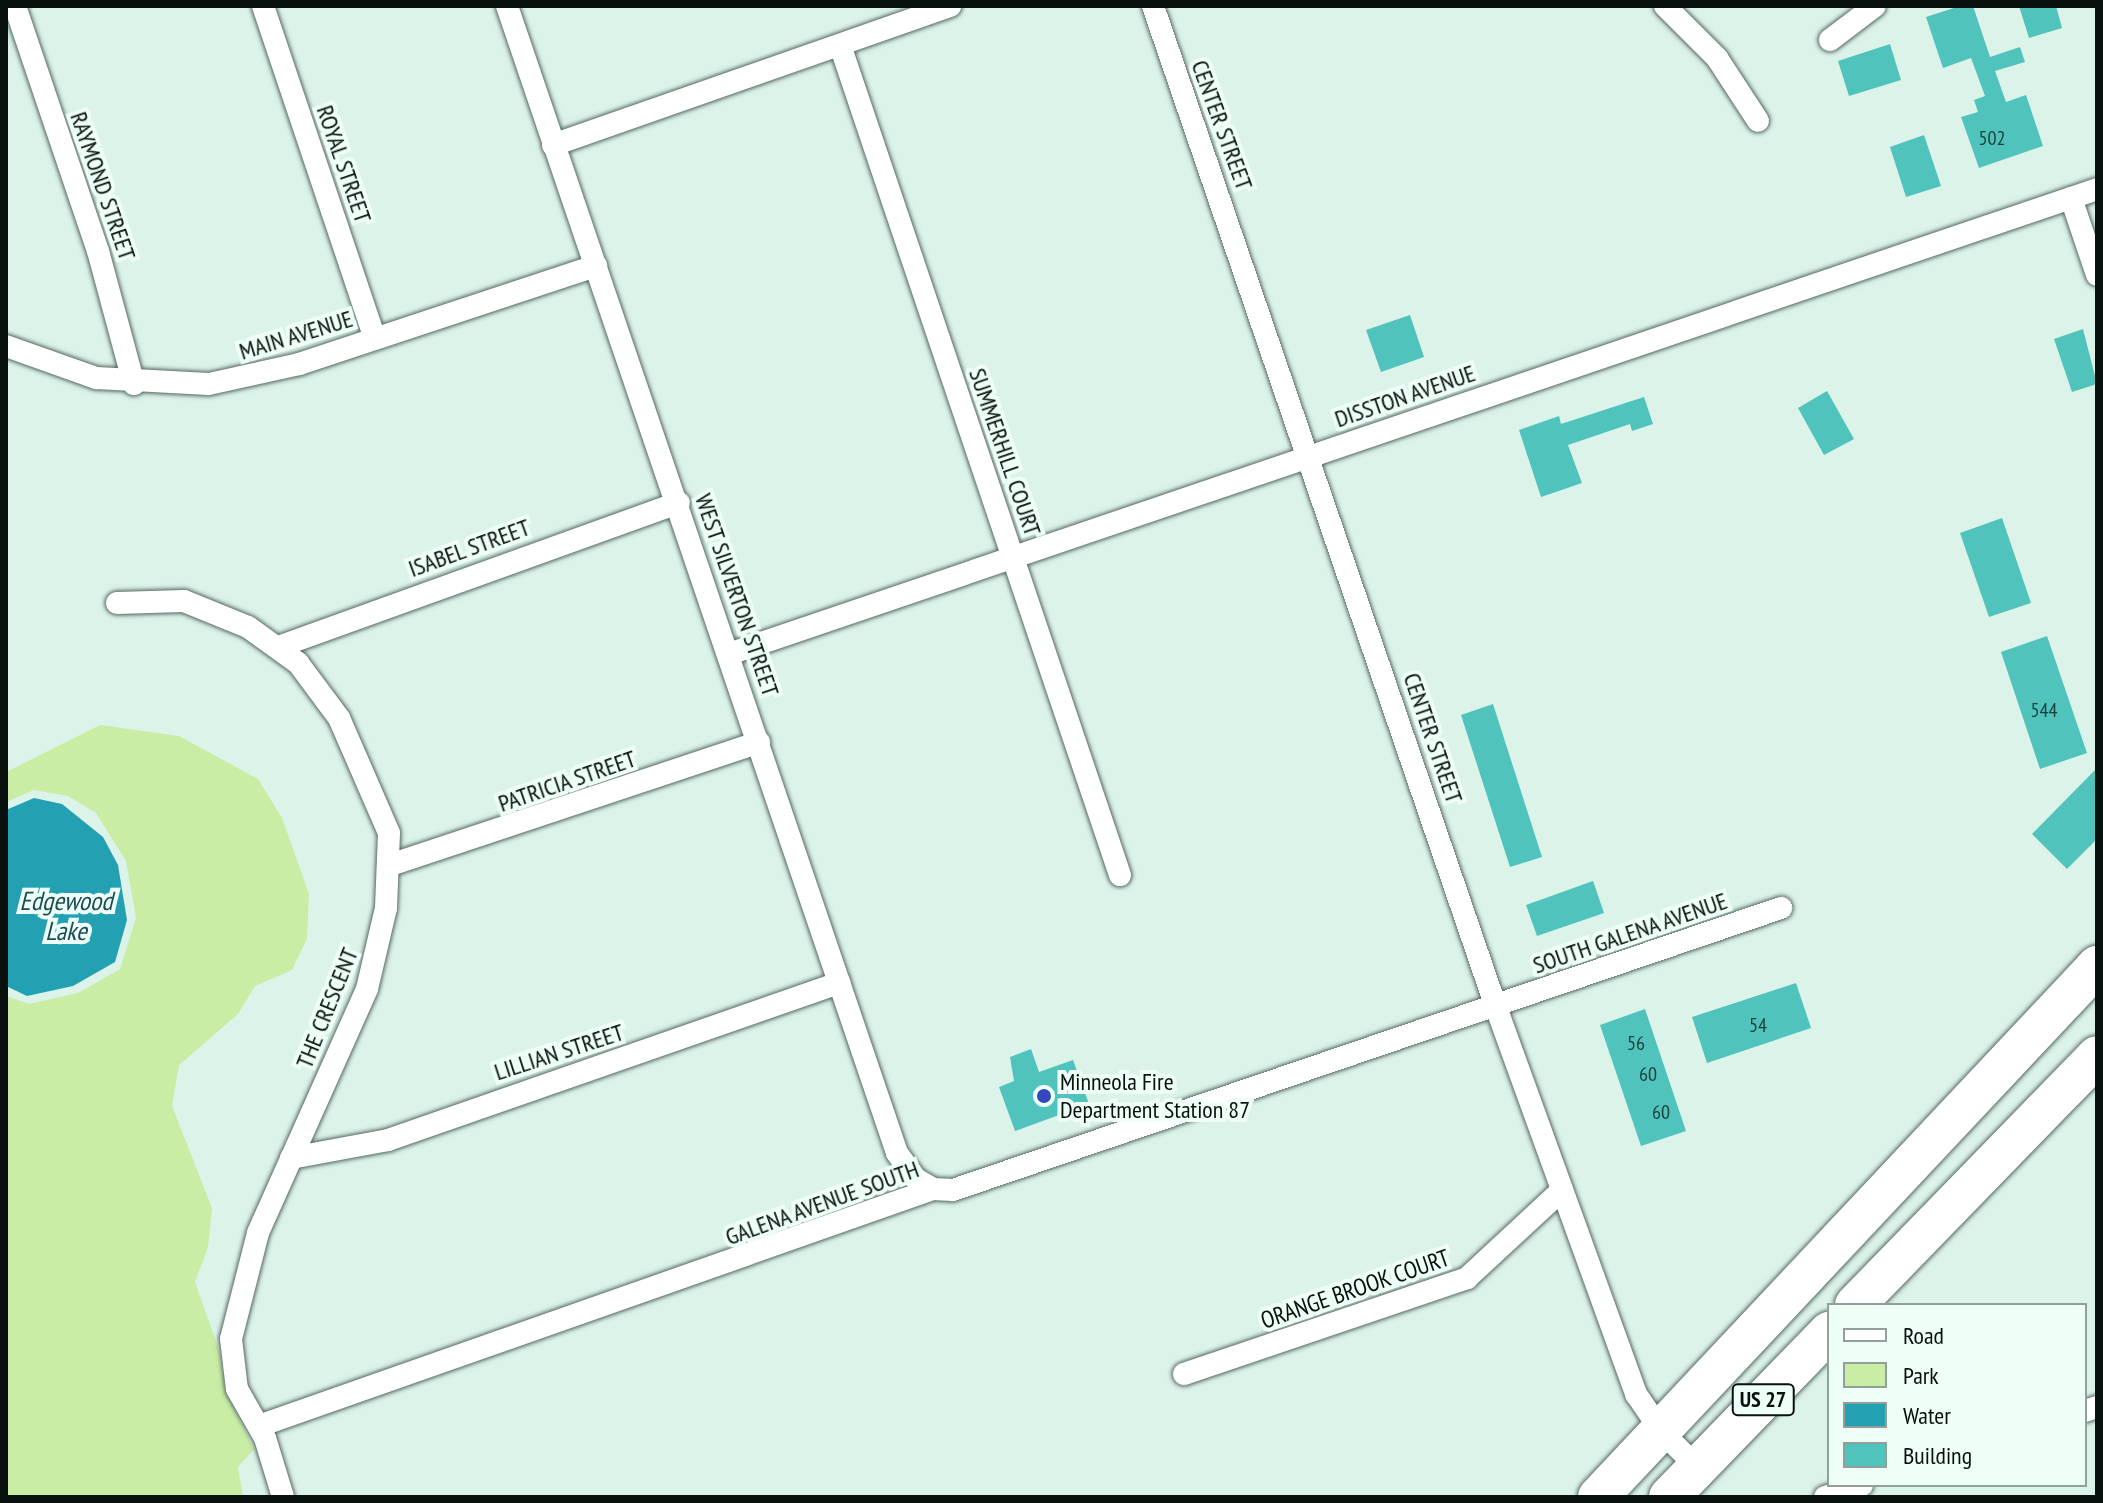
<!DOCTYPE html>
<html>
<head>
<meta charset="utf-8">
<style>
	body { margin:0 }
	#map { position:relative; width:2103px; height:1503px; overflow:hidden; background:#dcf3ea; font-family:"PT Sans Narrow",sans-serif }
	div>[style] { position:absolute }
	.green>* { inset:0; background:#c9eda4 }
	.water>* { inset:0; background:#23a0b1 }
	.building>* { inset:0; background:#4fc3bc }
	.roads { filter:drop-shadow(0 0 2px #556961) drop-shadow(0 0 2px #556961) }
	.street>* { height:22px; margin:-11px; padding:0 11px; transform-origin:11px; border-radius:11px; background:#fff }
	.highway>* { height:40px; margin:-20px; padding:0 20px; transform-origin:20px; border-radius:20px; background:#fff }
	.dots>* { width:22px; height:22px; translate:-50% -50%; box-sizing:border-box; border:4px solid #edfff7; border-radius:50% }
	span { translate:-50% -50%; white-space:nowrap; text-align:center; line-height:1.15; -webkit-text-stroke:8px #edfff7; paint-order:stroke }
	.number-label { font-size:20px; color:#1a3e3a }
	.number-label span { -webkit-text-stroke-width:0 }
	.shield-label span { padding:2px 6px; background:#edfff7; border:2px solid; border-radius:6px; -webkit-text-stroke-width:0 }
	.shield-label { font-size:22px; color:#09110e; font-weight:700 }
	.street-label { font-size:24px; color:#09110e }
	.poi-label { font-size:24px; color:#09110e }
	.left { translate:0 -50%; text-align:left }
	.water-label { font-size:26px; color:#1c4d55; font-style:italic }
	.frame { position:absolute; inset:0; border:8px solid #09110e; pointer-events:none }
	.legend { position:absolute; left:1827px; top:1303px; width:260px; height:184px; box-sizing:border-box; background:#edfff7; border:2px solid #92a09a; margin:0; padding:10px 14px; list-style:none; font-size:24px; color:#09110e }
	.legend li { display:flex; align-items:center; gap:16px; height:40px }
	.legend b { width:40px; border:2px solid #92a09a }
</style>
</head>
<body>
<div id="map">
	<div class="green">
		<div style="clip-path:polygon(100px 725px,179px 736px,258px 779px,282px 818px,309px 894px,307px 939px,292px 970px,255px 986px,238px 1014px,179px 1065px,172px 1106px,212px 1208px,208px 1247px,195px 1282px,219px 1350px,226px 1392px,254px 1449px,238px 1467px,243px 1497px,6px 1497px,6px 996px,29px 1004px,78px 993px,120px 969px,136px 918px,126px 861px,96px 813px,68px 796px,34px 790px,6px 802px,6px 772px)"></div>
	</div>
	<div class="water">
		<div style="clip-path:polygon(34px 798px,62px 804px,103px 837px,118px 865px,127px 920px,115px 962px,73px 986px,27px 996px,6px 986px,6px 810px)"></div>
	</div>
	<div class="building">
		<div style="clip-path:polygon(1960px 6px,1973px 6px,1990px 57px,2020px 47px,2025px 62px,1995px 71px,2006px 102px,2026px 95px,2043px 146px,1979px 168px,1961px 117px,1978px 112px,1974px 100px,1985px 96px,1971px 58px,1943px 68px,1926px 17px)"></div>
		<div style="clip-path:polygon(2019px 6px,2056px 6px,2062px 28px,2029px 38px)"></div>
		<div style="clip-path:polygon(1890px 44px,1901px 80px,1849px 96px,1838px 61px)"></div>
		<div style="clip-path:polygon(1924px 135px,1941px 186px,1906px 197px,1890px 147px)"></div>
		<div style="clip-path:polygon(1410px 315px,1424px 357px,1381px 372px,1366px 330px)"></div>
		<div style="clip-path:polygon(2083px 329px,2097px 384px,2072px 392px,2054px 339px)"></div>
		<div style="clip-path:polygon(1827px 391px,1854px 439px,1824px 455px,1798px 408px)"></div>
		<div style="clip-path:polygon(1644px 397px,1653px 424px,1632px 431px,1630px 424px,1568px 445px,1582px 483px,1541px 497px,1519px 430px,1559px 416px,1561px 424px)"></div>
		<div style="clip-path:polygon(2002px 518px,2031px 603px,1989px 617px,1960px 533px)"></div>
		<div style="clip-path:polygon(2047px 636px,2087px 753px,2040px 769px,2001px 652px)"></div>
		<div style="clip-path:polygon(1493px 704px,1542px 857px,1510px 867px,1461px 715px)"></div>
		<div style="clip-path:polygon(2097px 768px,2097px 839px,2067px 869px,2032px 834px)"></div>
		<div style="clip-path:polygon(1593px 881px,1604px 913px,1537px 936px,1526px 905px)"></div>
		<div style="clip-path:polygon(1796px 983px,1811px 1028px,1707px 1063px,1692px 1017px)"></div>
		<div style="clip-path:polygon(1645px 1009px,1686px 1131px,1641px 1146px,1600px 1025px)"></div>
		<div style="clip-path:polygon(1031px 1049px,1039px 1072px,1073px 1060px,1089px 1104px,1015px 1131px,999px 1087px,1014px 1081px,1010px 1057px)"></div>
	</div>
	<div class="roads">
		<div class="street">
			<div style="left:15px;top:6px;width:259px;rotate:71.3deg"></div>
			<div style="left:98px;top:251px;width:138px;rotate:74.9deg"></div>
			<div style="left:263px;top:6px;width:350px;rotate:71.4deg"></div>
			<div style="left:507px;top:6px;width:1211px;rotate:71.22deg"></div>
			<div style="left:897px;top:1153px;width:32px;rotate:54deg"></div>
			<div style="left:916px;top:1179px;width:20px;rotate:30deg"></div>
			<div style="left:1153px;top:6px;width:1058px;rotate:71.09deg"></div>
			<div style="left:1496px;top:1007px;width:412px;rotate:70.1deg"></div>
			<div style="left:1636px;top:1394px;width:46px;rotate:55.6deg"></div>
			<div style="left:1662px;top:1432px;width:51px;rotate:45deg"></div>
			<div style="left:1665px;top:6px;width:74px;rotate:45deg"></div>
			<div style="left:1717px;top:58px;width:75px;rotate:56.9deg"></div>
			<div style="left:1830px;top:40px;width:56px;rotate:-37.1deg"></div>
			<div style="left:840px;top:45px;width:876px;rotate:71.36deg"></div>
			<div style="left:553px;top:145px;width:421px;rotate:-19.3deg"></div>
			<div style="left:2071px;top:198px;width:81px;rotate:71.3deg"></div>
			<div style="left:6px;top:346px;width:96px;rotate:19.6deg"></div>
			<div style="left:96px;top:378px;width:113px;rotate:3deg"></div>
			<div style="left:209px;top:384px;width:92px;rotate:-12.5deg"></div>
			<div style="left:299px;top:364px;width:313px;rotate:-18.3deg"></div>
			<div style="left:117px;top:603px;width:67px;rotate:-1.7deg"></div>
			<div style="left:184px;top:601px;width:69px;rotate:22.1deg"></div>
			<div style="left:248px;top:627px;width:62px;rotate:35.8deg"></div>
			<div style="left:298px;top:663px;width:69px;rotate:53.3deg"></div>
			<div style="left:339px;top:718px;width:125px;rotate:66.5deg"></div>
			<div style="left:389px;top:833px;width:75px;rotate:92.3deg"></div>
			<div style="left:386px;top:908px;width:83px;rotate:103.2deg"></div>
			<div style="left:367px;top:989px;width:267px;rotate:114.1deg"></div>
			<div style="left:258px;top:1233px;width:109px;rotate:104.3deg"></div>
			<div style="left:231px;top:1339px;width:50px;rotate:83.2deg"></div>
			<div style="left:237px;top:1389px;width:56px;rotate:60.3deg"></div>
			<div style="left:265px;top:1438px;width:62px;rotate:73deg"></div>
			<div style="left:278px;top:647px;width:426px;rotate:-19.8deg"></div>
			<div style="left:729px;top:654px;width:1445px;rotate:-18.77deg"></div>
			<div style="left:390px;top:865px;width:389px;rotate:-18.4deg"></div>
			<div style="left:291px;top:1158px;width:99px;rotate:-10.5deg"></div>
			<div style="left:388px;top:1140px;width:478px;rotate:-19.2deg"></div>
			<div style="left:1184px;top:1374px;width:299px;rotate:-18.7deg"></div>
			<div style="left:1467px;top:1278px;width:129px;rotate:-42.8deg"></div>
			<div style="left:2085px;top:1411px;width:13px;rotate:-18deg"></div>
			<div style="left:259px;top:1426px;width:714px;rotate:-19.37deg"></div>
			<div style="left:933px;top:1189px;width:20px;rotate:3deg"></div>
			<div style="left:953px;top:1190px;width:875px;rotate:-18.81deg"></div>
			<div style="left:1825px;top:1497px;width:39px;rotate:-18deg"></div>
		</div>
		<div class="highway">
			<div style="left:1855px;top:1305px;width:347px;rotate:-45.8deg"></div>
			<div style="left:1598px;top:1497px;width:729px;rotate:-46.78deg"></div>
			<div style="left:1669px;top:1497px;width:230px;rotate:-45.9deg"></div>
		</div>
	</div>
	<div class="dots">
		<div style="left:1044px;top:1096px;background:#3149bb"></div>
	</div>
	<div class="number-label">
		<span style="left:1992px;top:138px">502</span>
		<span style="left:2044px;top:710px">544</span>
		<span style="left:1758px;top:1025px">54</span>
		<span style="left:1636px;top:1043px">56</span>
		<span style="left:1648px;top:1074px">60</span>
		<span style="left:1661px;top:1112px">60</span>
	</div>
	<div class="shield-label">
		<span style="left:1763px;top:1400px">US 27</span>
	</div>
	<div class="street-label">
		<span style="left:1222px;top:125px;rotate:70deg">CENTER STREET</span>
		<span style="left:344px;top:164px;rotate:71deg">ROYAL STREET</span>
		<span style="left:103px;top:186px;rotate:71deg">RAYMOND STREET</span>
		<span style="left:296px;top:335px;rotate:-17deg">MAIN AVENUE</span>
		<span style="left:1405px;top:396px;rotate:-19deg">DISSTON AVENUE</span>
		<span style="left:1005px;top:452px;rotate:71deg">SUMMERHILL COURT</span>
		<span style="left:469px;top:548px;rotate:-20deg">ISABEL STREET</span>
		<span style="left:737px;top:595px;rotate:71deg">WEST SILVERTON STREET</span>
		<span style="left:1433px;top:738px;rotate:71deg">CENTER STREET</span>
		<span style="left:567px;top:781px;rotate:-19deg">PATRICIA STREET</span>
		<span style="left:1630px;top:933px;rotate:-19deg">SOUTH GALENA AVENUE</span>
		<span style="left:327px;top:1008px;rotate:-68deg">THE CRESCENT</span>
		<span style="left:559px;top:1052px;rotate:-18deg">LILLIAN STREET</span>
		<span style="left:822px;top:1203px;rotate:-20deg">GALENA AVENUE SOUTH</span>
		<span style="left:1355px;top:1289px;rotate:-19deg">ORANGE BROOK COURT</span>
	</div>
	<div class="poi-label">
		<span class="left" style="left:1060px;top:1096px">Minneola Fire<br>Department Station 87</span>
	</div>
	<div class="water-label">
		<span style="left:66px;top:916px">Edgewood<br>Lake</span>
	</div>
	<div class="frame"></div>
	<ul class="legend">
	<li><b style="height:10px;background:#fff"></b>Road</li>
	<li><b style="height:22px;background:#c9eda4"></b>Park</li>
	<li><b style="height:22px;background:#23a0b1"></b>Water</li>
	<li><b style="height:22px;background:#4fc3bc"></b>Building</li>
	</ul>
</div>
</body>
</html>
